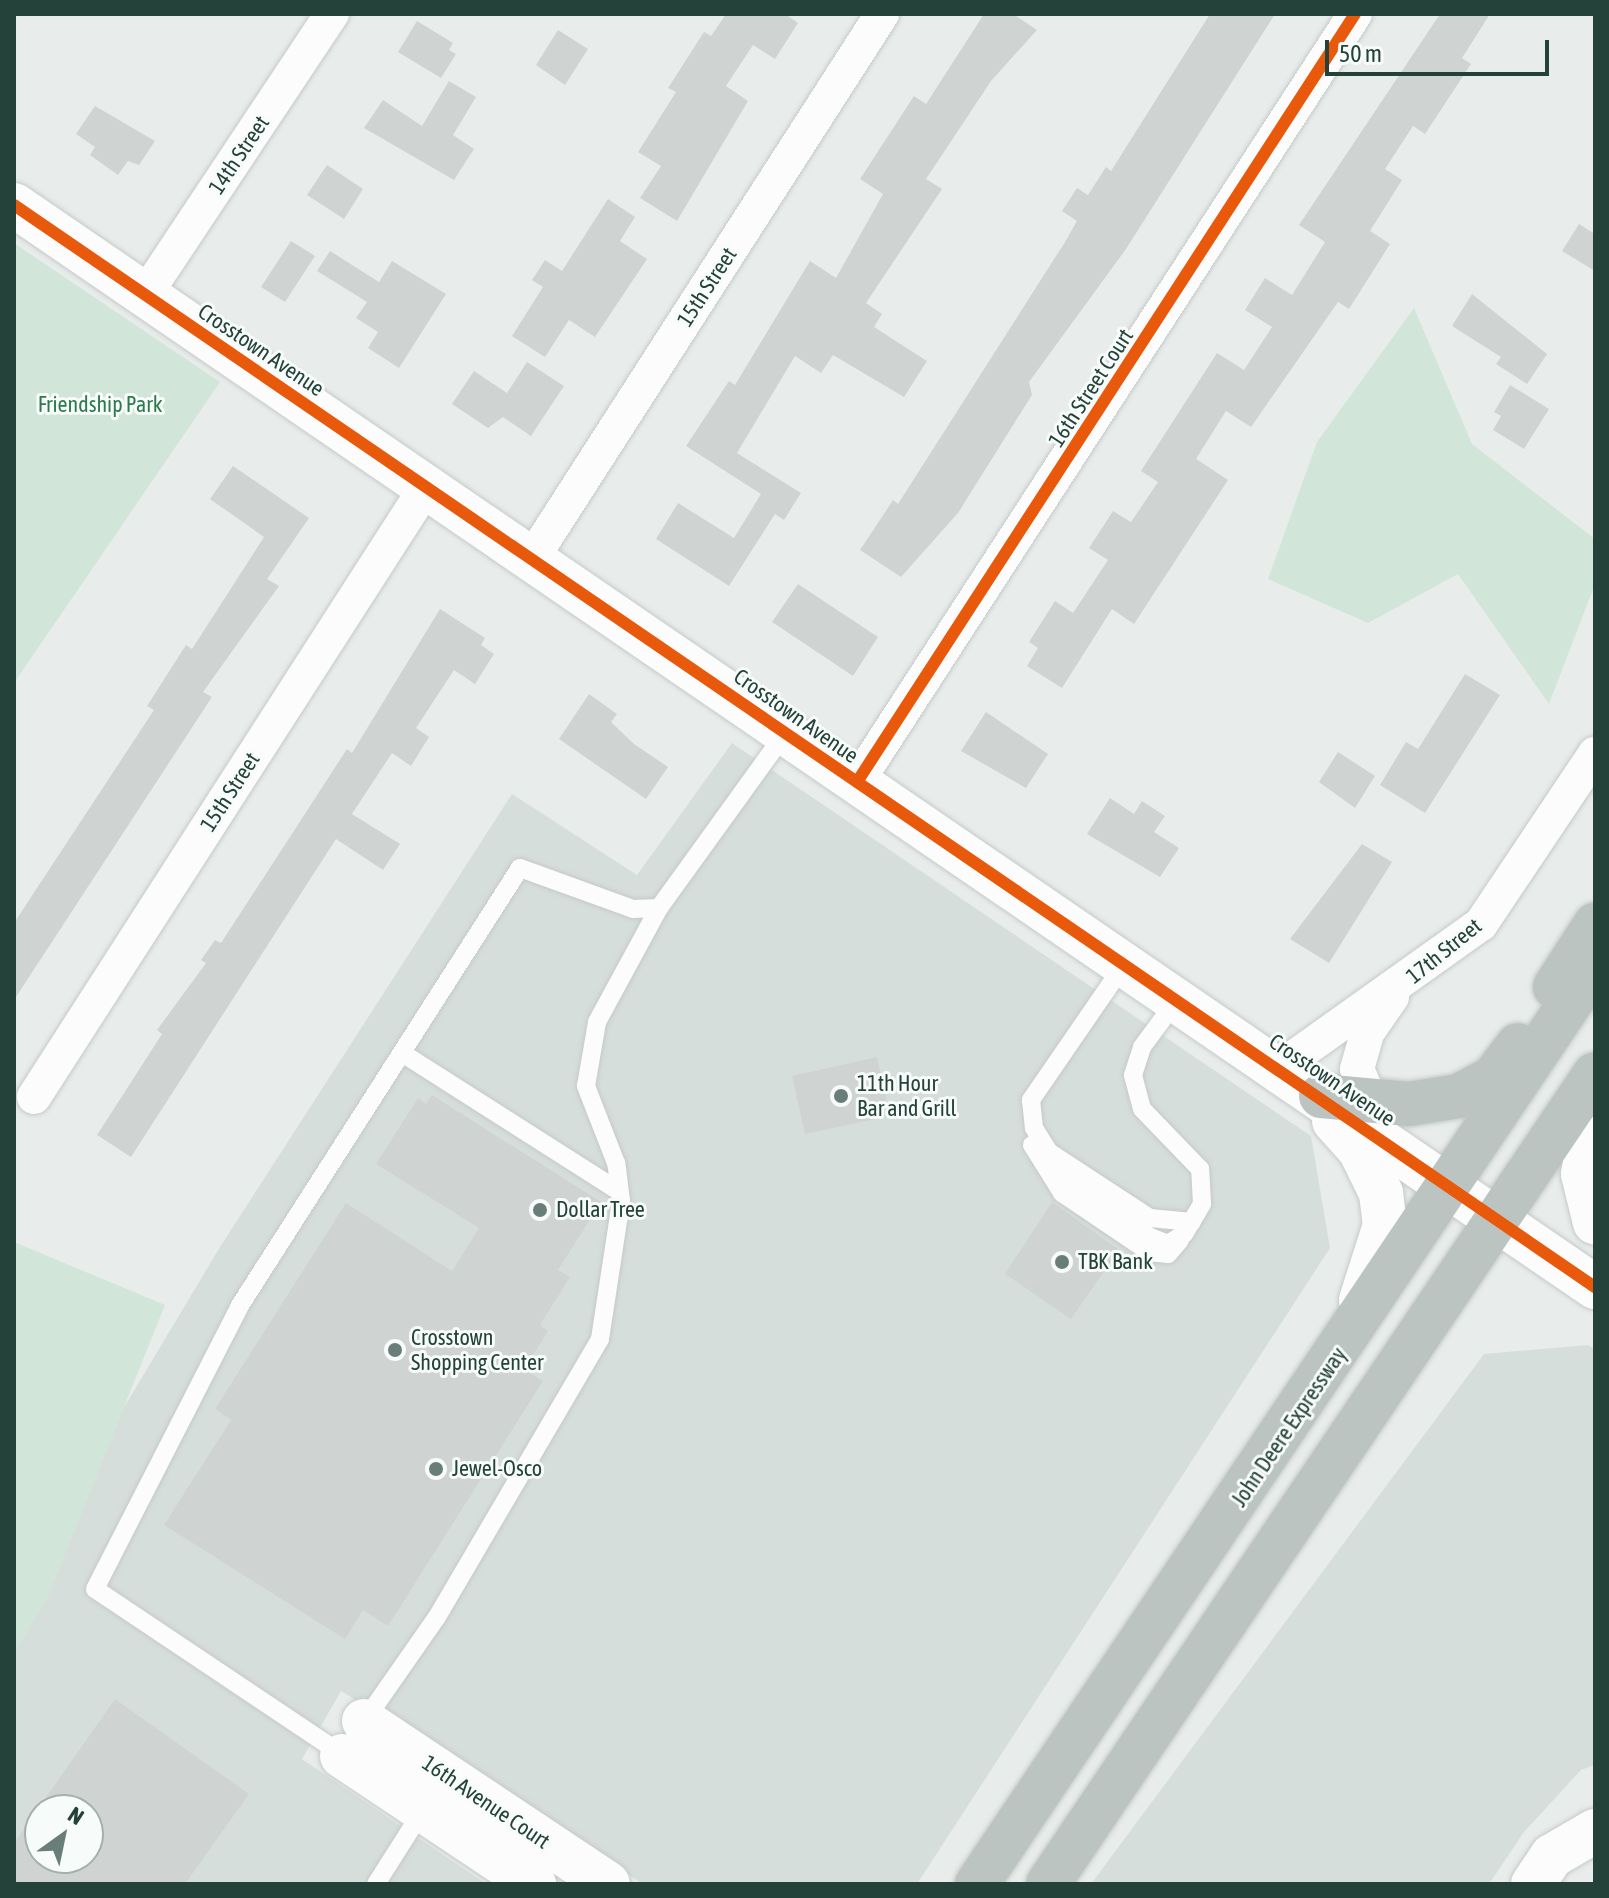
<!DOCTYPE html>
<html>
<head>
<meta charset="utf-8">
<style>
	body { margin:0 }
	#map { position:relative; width:1609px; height:1898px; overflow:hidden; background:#e8edeb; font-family:"Asap Condensed",sans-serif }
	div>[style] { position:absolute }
	.built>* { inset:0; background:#d6dedb }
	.green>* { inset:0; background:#d1e6d8 }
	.building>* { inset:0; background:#cfd4d2 }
	.roads { filter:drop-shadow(0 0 2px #c5cac8) drop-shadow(0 0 2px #c5cac8) }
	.lane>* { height:18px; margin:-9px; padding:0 9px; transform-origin:9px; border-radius:9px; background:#fcfcfc }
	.street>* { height:34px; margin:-17px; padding:0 17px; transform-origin:17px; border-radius:17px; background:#fcfcfc }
	.secondary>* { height:44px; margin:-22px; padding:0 22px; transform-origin:22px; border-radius:22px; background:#fcfcfc }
	.highway>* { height:44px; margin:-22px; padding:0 22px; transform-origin:22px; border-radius:22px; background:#bcc4c2 }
	.cycleway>* { height:12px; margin:-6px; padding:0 6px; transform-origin:6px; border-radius:6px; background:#e8590c }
	.dots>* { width:22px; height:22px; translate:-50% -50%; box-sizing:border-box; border:4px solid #f7fbf9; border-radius:50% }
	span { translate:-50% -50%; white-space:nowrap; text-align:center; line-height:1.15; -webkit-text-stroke:6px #f7fbf9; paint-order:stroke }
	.street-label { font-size:22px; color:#24423a }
	.park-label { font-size:22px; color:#2d7a4b }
	.poi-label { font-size:22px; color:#24423a }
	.left { translate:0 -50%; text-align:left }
	.frame { position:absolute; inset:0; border:16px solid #24423a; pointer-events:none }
	.north { position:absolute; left:24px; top:1794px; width:80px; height:80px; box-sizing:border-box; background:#f7fbf9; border:2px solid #a3b1ad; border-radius:50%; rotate:33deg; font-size:22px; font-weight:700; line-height:32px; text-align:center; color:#24423a }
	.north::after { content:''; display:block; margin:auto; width:28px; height:36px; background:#697e78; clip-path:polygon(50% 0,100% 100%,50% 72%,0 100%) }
	.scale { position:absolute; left:1325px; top:40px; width:224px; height:36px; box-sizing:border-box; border:4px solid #24423a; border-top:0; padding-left:10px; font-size:24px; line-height:28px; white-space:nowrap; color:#24423a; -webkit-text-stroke:6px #f7fbf9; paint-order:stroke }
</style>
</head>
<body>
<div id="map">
	<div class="built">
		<div style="clip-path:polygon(evenodd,732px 743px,1311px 1136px,1330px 1248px,917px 1884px,643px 1884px,341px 1691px,302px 1759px,486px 1884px,14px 1884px,14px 1591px,220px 1247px,512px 794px,637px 875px,732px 743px,40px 1810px,88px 1810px,88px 1858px,40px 1858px,40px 1810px)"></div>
		<div style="clip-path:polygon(1588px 1345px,1595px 1349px,1595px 1765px,1581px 1770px,1524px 1832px,1489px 1884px,1091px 1884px,1484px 1354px)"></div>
	</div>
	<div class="green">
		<div style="clip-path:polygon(14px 243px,220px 382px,14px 683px)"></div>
		<div style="clip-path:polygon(1414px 308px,1472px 444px,1595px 539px,1595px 584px,1549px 704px,1458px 574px,1368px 623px,1268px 579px,1317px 442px)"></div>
		<div style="clip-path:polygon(14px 1242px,165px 1305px,47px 1599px,14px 1653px)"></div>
	</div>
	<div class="building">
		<div style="clip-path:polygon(726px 14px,785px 14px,798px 23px,775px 59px,753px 45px,726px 86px,748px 101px,677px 221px,640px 198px,661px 166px,638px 152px,676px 92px,668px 88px,704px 32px,711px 36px)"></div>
		<div style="clip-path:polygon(984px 14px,1013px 14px,1037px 30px,991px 81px,926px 179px,942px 189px,866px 303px,882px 314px,874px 327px,927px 361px,904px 397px,833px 355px,821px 373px,795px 356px,737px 453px,801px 493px,784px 520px,775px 514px,729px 586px,656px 539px,678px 503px,734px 538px,761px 494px,686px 446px,729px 381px,735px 385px,810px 261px,836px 278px,883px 194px,860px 179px,914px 96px,926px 104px)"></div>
		<div style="clip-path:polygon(1210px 14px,1275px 14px,1126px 249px,1029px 382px,1032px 395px,958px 513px,901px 577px,860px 550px,893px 500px,898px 504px,1065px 242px,1077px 221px,1062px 211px,1077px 188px,1088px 195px,1106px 167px,1111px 171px)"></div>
		<div style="clip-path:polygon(1440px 14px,1490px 14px,1462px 58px,1471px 64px,1425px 134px,1413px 126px,1385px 169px,1402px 180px,1370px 231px,1390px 244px,1349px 309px,1338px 302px,1251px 427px,1226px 411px,1196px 459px,1228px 480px,1134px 624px,1112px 609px,1062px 688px,1027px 666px,1038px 648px,1029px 642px,1055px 601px,1073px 613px,1108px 560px,1089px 548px,1113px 511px,1131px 522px,1158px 482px,1141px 471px,1217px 353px,1244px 370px,1272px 327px,1245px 310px,1265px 278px,1292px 295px,1325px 242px,1299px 225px)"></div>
		<div style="clip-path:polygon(417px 21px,453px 43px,449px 50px,456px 54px,441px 78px,398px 52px)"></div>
		<div style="clip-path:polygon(558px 30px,588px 49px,565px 85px,536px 65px)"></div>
		<div style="clip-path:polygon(449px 81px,476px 97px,453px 135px,474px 149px,454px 180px,364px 128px,383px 100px,422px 126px)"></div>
		<div style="clip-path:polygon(95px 106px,155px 141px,139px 165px,128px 161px,118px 175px,90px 155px,95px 147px,76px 134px)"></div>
		<div style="clip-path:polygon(327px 165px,363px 189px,344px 219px,307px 195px)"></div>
		<div style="clip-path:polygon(608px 199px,635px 217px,620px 241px,647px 259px,595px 337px,569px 320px,545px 357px,512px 336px,543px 287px,532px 280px,545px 260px,562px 271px)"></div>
		<div style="clip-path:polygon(1579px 224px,1595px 234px,1595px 271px,1562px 251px)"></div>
		<div style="clip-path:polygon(291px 241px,315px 256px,285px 302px,261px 287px)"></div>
		<div style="clip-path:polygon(330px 251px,379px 282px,392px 261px,446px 294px,399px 368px,368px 348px,378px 332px,356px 318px,367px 302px,317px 271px)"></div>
		<div style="clip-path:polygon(1472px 294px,1547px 354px,1527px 384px,1496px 364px,1501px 357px,1452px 326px)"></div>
		<div style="clip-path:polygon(527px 362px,564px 386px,531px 436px,503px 417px,488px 428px,452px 404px,474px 371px,507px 393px)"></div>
		<div style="clip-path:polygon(1510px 385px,1549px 409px,1524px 449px,1493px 430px,1501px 416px,1494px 412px)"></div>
		<div style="clip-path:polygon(233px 466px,309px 518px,267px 579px,279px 586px,203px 692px,212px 697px,14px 1000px,14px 923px,154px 710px,147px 706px,186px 645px,192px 649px,264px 537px,210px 499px)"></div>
		<div style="clip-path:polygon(798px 584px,878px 637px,853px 676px,772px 622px)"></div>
		<div style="clip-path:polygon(440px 609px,485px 638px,481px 645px,494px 654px,475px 684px,454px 670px,416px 728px,429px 737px,411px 766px,392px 753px,352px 814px,400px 844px,383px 870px,336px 839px,131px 1157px,97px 1135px,162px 1034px,157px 1030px,206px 963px,201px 960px,215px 940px,221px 943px,347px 749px,352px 753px)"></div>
		<div style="clip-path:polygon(1465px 674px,1500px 695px,1425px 813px,1380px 785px,1406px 742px,1418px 749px)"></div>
		<div style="clip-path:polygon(589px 694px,617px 714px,611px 722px,634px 744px,668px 767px,646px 799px,559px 739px)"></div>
		<div style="clip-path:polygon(986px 712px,1048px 754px,1026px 788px,961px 751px)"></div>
		<div style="clip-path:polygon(1338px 752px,1375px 776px,1355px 808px,1319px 782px)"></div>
		<div style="clip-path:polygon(1110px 798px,1134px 814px,1142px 801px,1165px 816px,1154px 832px,1179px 848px,1160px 877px,1087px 834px)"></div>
		<div style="clip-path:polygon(1362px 844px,1392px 862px,1329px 963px,1290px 939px)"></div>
		<div style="clip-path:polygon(877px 1057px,890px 1116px,805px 1134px,792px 1076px)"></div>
		<div style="clip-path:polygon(432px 1095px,601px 1202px,558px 1270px,570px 1277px,540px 1325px,548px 1331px,524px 1369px,543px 1381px,388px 1626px,363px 1610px,345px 1639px,164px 1525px,231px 1420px,215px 1409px,346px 1203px,452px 1271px,479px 1228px,376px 1164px,418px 1098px,426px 1104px)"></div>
		<div style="clip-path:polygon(1052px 1202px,1119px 1250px,1071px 1319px,1005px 1274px)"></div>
		<div style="clip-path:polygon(evenodd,115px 1699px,249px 1794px,185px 1884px,14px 1884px,14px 1843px,115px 1699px,40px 1810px,88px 1810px,88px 1858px,40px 1858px,40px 1810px)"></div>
	</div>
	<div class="roads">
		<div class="lane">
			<div style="left:1123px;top:966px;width:163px;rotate:124.5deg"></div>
			<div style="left:1031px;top:1100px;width:28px;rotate:84deg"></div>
			<div style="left:1034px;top:1128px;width:28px;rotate:58deg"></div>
			<div style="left:1049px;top:1152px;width:121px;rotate:33.2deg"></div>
			<div style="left:1150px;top:1218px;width:42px;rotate:5.4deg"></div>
			<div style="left:402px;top:1053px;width:257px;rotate:32.5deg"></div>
			<div style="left:1041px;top:1143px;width:44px;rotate:54.2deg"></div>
			<div style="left:1067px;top:1179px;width:101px;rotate:34.9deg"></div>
			<div style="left:1150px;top:1237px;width:19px;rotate:21deg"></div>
			<div style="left:1168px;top:1244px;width:19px;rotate:-32deg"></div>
			<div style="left:1184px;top:1234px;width:35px;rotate:-59deg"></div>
			<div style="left:1202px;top:1204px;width:35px;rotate:-93deg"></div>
			<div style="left:1200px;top:1169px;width:83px;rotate:-134deg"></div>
			<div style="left:1142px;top:1109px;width:35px;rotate:-105deg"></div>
			<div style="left:1133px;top:1075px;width:29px;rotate:-72deg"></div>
			<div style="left:1142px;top:1047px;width:57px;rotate:-53.5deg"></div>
			<div style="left:1032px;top:1145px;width:57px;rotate:58deg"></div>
			<div style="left:1062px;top:1193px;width:105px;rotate:34.1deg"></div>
			<div style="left:1149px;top:1252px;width:19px;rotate:6deg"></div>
			<div style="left:1168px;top:1254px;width:18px;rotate:-49deg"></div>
			<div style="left:363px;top:1723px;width:129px;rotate:-55.1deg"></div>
			<div style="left:437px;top:1617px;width:322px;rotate:-59.6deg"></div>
			<div style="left:600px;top:1339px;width:140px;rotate:-81.3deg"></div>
			<div style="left:621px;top:1201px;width:38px;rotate:-97deg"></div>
			<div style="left:616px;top:1163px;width:83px;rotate:-111.3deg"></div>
			<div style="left:586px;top:1086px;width:65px;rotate:-80.2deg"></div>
			<div style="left:597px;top:1022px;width:130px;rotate:-61.5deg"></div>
			<div style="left:659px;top:908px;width:217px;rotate:-54.2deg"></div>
			<div style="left:343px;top:1755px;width:298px;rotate:-146.2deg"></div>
			<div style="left:95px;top:1589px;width:317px;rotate:-62.9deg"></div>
			<div style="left:239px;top:1307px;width:521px;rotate:-57.38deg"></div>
			<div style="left:520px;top:868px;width:120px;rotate:19.9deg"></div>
			<div style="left:633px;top:909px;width:26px;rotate:-2deg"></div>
			<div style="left:376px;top:1884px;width:88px;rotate:-57.6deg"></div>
		</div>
		<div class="street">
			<div style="left:145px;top:295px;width:338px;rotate:-56.4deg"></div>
			<div style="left:531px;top:560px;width:649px;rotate:-57.26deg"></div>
			<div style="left:857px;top:782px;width:915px;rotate:-57.04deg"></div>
			<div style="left:1279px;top:1068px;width:248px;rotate:-35.5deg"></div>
			<div style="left:1481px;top:924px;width:205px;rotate:-56.2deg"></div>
			<div style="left:34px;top:1097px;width:725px;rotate:-57.27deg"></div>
			<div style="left:1378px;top:1118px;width:53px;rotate:-113.2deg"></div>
			<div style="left:1357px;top:1069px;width:37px;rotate:-74deg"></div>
			<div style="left:1367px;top:1033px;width:44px;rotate:-55.2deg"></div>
		</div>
		<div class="secondary">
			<div style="left:14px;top:205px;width:1916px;rotate:34.39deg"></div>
			<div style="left:1595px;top:1111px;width:64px;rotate:100.8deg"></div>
			<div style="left:1583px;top:1174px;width:50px;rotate:76.2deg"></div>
			<div style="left:1334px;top:1121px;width:39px;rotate:48deg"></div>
			<div style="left:1360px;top:1150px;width:48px;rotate:64deg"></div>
			<div style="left:1381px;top:1193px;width:32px;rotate:83deg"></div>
			<div style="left:1385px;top:1225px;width:79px;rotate:107.7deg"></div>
			<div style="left:364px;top:1721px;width:293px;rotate:33.7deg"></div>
			<div style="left:342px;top:1756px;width:231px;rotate:33.7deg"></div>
			<div style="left:1533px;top:1884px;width:34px;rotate:-56deg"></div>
			<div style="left:1552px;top:1856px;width:50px;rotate:-30.2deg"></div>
		</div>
		<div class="highway">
			<div style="left:1555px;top:987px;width:74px;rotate:-57.2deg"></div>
			<div style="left:1321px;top:1096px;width:88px;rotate:5.2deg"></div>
			<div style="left:1409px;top:1104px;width:51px;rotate:-9.1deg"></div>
			<div style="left:1459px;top:1096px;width:38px;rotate:-28deg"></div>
			<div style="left:1493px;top:1078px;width:41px;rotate:-52.9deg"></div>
			<div style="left:977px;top:1884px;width:1107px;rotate:-56.05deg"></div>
			<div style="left:1048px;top:1884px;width:977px;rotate:-55.97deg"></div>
		</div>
	</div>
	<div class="cycleway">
		<div style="left:14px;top:205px;width:1916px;rotate:34.39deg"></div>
		<div style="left:857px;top:782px;width:915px;rotate:-57.04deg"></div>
	</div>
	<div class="dots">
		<div style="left:841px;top:1096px;background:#697e78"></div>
		<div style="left:540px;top:1210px;background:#697e78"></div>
		<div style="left:1062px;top:1262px;background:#697e78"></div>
		<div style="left:395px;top:1350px;background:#697e78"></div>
		<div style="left:436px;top:1469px;background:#697e78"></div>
	</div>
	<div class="street-label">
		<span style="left:239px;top:155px;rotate:-56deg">14th Street</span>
		<span style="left:707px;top:287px;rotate:-57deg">15th Street</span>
		<span style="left:261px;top:350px;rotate:34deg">Crosstown Avenue</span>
		<span style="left:1091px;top:388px;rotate:-57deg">16th Street Court</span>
		<span style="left:796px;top:716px;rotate:35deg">Crosstown Avenue</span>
		<span style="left:230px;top:792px;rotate:-57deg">15th Street</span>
		<span style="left:1444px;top:951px;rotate:-39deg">17th Street</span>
		<span style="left:1332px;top:1080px;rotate:34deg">Crosstown Avenue</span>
		<span style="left:1289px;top:1427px;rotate:-56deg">John Deere Expressway</span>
		<span style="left:486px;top:1802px;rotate:34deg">16th Avenue Court</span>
	</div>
	<div class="park-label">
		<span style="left:100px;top:405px">Friendship Park</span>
	</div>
	<div class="poi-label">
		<span class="left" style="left:857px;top:1096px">11th Hour<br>Bar and Grill</span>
		<span class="left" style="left:556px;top:1210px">Dollar Tree</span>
		<span class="left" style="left:1078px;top:1262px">TBK Bank</span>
		<span class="left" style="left:411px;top:1350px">Crosstown<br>Shopping Center</span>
		<span class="left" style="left:452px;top:1469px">Jewel-Osco</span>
	</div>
	<div class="frame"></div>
	<div class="north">N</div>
	<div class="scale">50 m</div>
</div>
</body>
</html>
